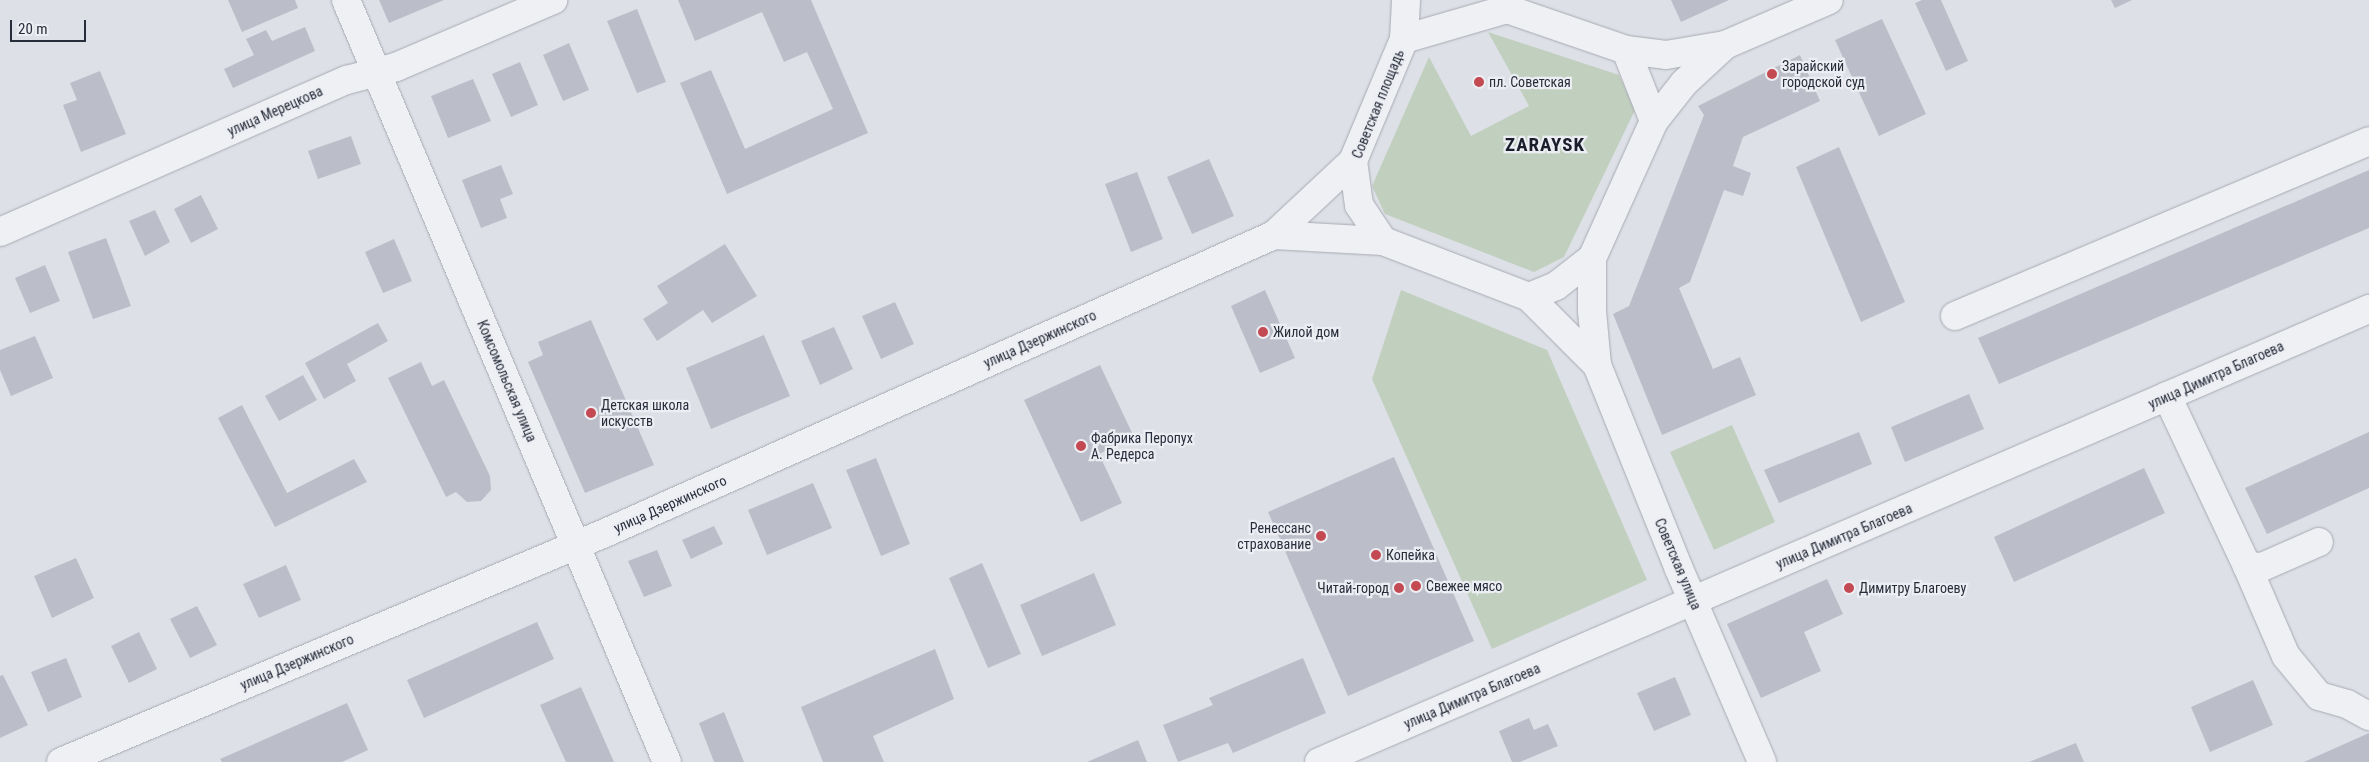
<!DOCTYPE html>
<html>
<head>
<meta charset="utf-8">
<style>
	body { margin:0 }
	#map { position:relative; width:2369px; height:762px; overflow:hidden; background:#dde0e6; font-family:"Roboto Condensed",sans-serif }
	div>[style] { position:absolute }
	.green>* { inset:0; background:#c1cfbf }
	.building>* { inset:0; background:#bbbec8 }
	.roads { filter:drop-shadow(0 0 1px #a7aab3) drop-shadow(0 0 1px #a7aab3) }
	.minor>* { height:28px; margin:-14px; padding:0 14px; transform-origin:14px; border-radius:14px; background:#eff0f4 }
	.dots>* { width:14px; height:14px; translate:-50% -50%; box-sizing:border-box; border:2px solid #eceef3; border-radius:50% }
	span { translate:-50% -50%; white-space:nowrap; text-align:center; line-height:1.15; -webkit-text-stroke:4.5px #eceef3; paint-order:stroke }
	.poi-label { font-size:14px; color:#282d3b }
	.left { translate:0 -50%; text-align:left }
	.right { translate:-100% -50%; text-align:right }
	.street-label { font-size:14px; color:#282d3b }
	.district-label { font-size:19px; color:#1a1e2b; font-weight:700; letter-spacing:1px }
	.scale { position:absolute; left:10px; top:20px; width:76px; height:22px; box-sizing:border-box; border:2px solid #282d3b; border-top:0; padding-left:6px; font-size:15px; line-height:18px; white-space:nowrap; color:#282d3b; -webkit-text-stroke:4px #eceef3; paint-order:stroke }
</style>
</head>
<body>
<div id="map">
	<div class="green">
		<div style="clip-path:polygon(1488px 32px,1619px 75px,1635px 110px,1564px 257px,1534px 272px,1385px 214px,1372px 186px,1429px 57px,1471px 136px,1529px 106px)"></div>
		<div style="clip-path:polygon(1401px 290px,1547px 350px,1647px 580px,1492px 649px,1372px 379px)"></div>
		<div style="clip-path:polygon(1732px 425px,1775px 522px,1714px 550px,1670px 452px)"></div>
	</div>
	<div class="building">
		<div style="clip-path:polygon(228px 0,295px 0,298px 8px,242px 32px)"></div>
		<div style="clip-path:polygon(379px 0,444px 0,389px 23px)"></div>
		<div style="clip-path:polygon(678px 0,811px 0,868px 133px,727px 194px,680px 83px,711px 70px,745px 149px,833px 109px,807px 52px,784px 62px,762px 12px,695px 41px)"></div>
		<div style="clip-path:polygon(1671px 0,1729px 0,1681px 22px)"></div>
		<div style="clip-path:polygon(1922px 0,1941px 0,1968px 61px,1946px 71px,1915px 3px)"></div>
		<div style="clip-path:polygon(2111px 0,2132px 0,2115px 8px)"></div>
		<div style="clip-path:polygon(637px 9px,666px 82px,637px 93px,607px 21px)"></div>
		<div style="clip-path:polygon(1882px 19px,1926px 114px,1879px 136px,1835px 40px)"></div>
		<div style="clip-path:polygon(305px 27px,315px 51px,233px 88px,224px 69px,254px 55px,246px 39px,266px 30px,272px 41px)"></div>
		<div style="clip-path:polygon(569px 43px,589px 90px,563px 101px,543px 55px)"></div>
		<div style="clip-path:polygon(1800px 55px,1820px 101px,1743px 137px,1733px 166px,1751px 173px,1743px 196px,1724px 190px,1690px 282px,1679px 288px,1713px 369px,1740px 357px,1756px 395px,1662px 435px,1613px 314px,1629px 306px,1704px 115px,1698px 106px)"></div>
		<div style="clip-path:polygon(520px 62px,538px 105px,511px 117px,492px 74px)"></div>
		<div style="clip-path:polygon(100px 71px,126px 134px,81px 152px,63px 105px,77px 100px,70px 83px)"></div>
		<div style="clip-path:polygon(473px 79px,491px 121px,448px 138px,431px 96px)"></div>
		<div style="clip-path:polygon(351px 136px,361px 164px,318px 179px,308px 151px)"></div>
		<div style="clip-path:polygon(1839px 147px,1905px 302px,1861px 322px,1796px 167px)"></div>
		<div style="clip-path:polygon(1209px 159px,1234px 216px,1192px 234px,1167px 177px)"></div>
		<div style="clip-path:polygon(501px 165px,513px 194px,500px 199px,507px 218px,481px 228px,462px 180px)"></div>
		<div style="clip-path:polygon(2369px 170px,2369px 228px,1999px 384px,1978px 338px)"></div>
		<div style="clip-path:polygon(1137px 172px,1163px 239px,1131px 252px,1105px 184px)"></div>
		<div style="clip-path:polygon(201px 195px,218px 229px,191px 243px,174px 209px)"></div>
		<div style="clip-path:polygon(155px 210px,170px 242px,145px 256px,129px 221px)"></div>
		<div style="clip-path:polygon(106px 238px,131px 306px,93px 319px,68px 252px)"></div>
		<div style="clip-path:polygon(394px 239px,412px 281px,383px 293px,365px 252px)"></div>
		<div style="clip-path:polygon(725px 244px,757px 296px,712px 323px,703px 310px,657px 341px,643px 319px,668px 303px,657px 286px)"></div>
		<div style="clip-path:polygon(45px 265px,60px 301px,30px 313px,15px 278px)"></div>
		<div style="clip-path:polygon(1265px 290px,1295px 358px,1260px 373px,1231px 306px)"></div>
		<div style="clip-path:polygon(895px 302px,914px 344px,881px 359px,862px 316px)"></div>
		<div style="clip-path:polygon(591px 320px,654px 465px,585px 493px,528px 362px,543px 355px,538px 342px)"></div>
		<div style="clip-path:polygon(378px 323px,388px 341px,347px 364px,356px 381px,324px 399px,305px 363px)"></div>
		<div style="clip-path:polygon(834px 327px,853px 369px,820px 385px,801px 341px)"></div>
		<div style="clip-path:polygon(764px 335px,790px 396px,711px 429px,686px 368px)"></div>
		<div style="clip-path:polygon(35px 336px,53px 378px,11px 396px,0 370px,0 350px)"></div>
		<div style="clip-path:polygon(421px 362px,432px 386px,444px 380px,490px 476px,491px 490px,481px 501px,467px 502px,456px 492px,446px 497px,388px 378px)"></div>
		<div style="clip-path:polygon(1100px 365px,1134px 437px,1099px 454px,1122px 503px,1081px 522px,1024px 400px)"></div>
		<div style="clip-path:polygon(303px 375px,317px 400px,279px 421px,265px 396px)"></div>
		<div style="clip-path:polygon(1969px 394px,1984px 429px,1905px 462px,1891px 427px)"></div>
		<div style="clip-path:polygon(242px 405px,287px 493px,354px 459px,367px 482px,275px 527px,218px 418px)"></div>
		<div style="clip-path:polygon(1859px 432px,1872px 464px,1779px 503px,1764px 470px)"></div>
		<div style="clip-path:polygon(2369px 432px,2369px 488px,2267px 534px,2245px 488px)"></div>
		<div style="clip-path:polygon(1394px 457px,1474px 641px,1348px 696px,1268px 512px)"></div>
		<div style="clip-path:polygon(876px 458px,910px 544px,881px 556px,846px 470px)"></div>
		<div style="clip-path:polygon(2144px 468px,2165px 513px,2014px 582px,1994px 537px)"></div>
		<div style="clip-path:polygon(813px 483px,832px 528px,767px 555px,748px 510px)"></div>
		<div style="clip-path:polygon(714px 526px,723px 544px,691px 559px,682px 540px)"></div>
		<div style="clip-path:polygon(657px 550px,672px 586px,644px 597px,628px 561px)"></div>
		<div style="clip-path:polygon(76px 558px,94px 598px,52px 618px,34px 576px)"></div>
		<div style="clip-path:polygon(982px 563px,1021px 654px,988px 668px,949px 578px)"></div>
		<div style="clip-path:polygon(286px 565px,301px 600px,259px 618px,243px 584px)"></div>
		<div style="clip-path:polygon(1094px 573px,1116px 625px,1042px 656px,1020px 605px)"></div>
		<div style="clip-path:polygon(1827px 579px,1843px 614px,1804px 632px,1821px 671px,1761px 698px,1727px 624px)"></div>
		<div style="clip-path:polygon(197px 606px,217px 645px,190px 658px,170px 619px)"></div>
		<div style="clip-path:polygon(537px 622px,554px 659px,424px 718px,407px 680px)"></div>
		<div style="clip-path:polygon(139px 632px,157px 669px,129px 683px,111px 646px)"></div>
		<div style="clip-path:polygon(935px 649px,954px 699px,873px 736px,884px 762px,823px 762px,801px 707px)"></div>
		<div style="clip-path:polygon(66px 658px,82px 697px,48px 712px,31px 672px)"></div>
		<div style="clip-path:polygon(1303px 658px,1326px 713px,1233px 753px,1228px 743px,1178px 762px,1163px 725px,1213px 705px,1209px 698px)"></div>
		<div style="clip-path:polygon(3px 675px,28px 725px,0 738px,0 676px)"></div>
		<div style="clip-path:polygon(1675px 677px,1691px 715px,1654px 731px,1637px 693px)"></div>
		<div style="clip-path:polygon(2253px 680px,2273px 725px,2210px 752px,2191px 707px)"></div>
		<div style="clip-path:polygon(581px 687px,614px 762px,566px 762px,540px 705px)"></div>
		<div style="clip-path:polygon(347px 703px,368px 750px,342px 762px,222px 762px,220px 759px)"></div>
		<div style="clip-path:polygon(724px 712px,744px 762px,714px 762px,699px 723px)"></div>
		<div style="clip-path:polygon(1529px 718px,1534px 730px,1548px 724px,1558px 746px,1520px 762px,1512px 762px,1499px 731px)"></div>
		<div style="clip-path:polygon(2369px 733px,2369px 762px,2304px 762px)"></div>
		<div style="clip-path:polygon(1138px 740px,1147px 762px,1087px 762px)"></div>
		<div style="clip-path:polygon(2076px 743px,2084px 762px,2029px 762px)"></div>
	</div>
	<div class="roads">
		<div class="minor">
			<div style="left:346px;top:0;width:827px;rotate:67.16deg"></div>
			<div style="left:1404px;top:39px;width:39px;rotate:-87deg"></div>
			<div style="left:1626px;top:50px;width:40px;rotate:7.1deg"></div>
			<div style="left:1666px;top:55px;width:60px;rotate:-9.6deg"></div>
			<div style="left:1725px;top:45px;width:113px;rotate:-23.4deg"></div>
			<div style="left:1654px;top:121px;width:48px;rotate:-51.7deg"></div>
			<div style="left:1684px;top:83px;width:56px;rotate:-42.8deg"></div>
			<div style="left:0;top:232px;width:379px;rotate:-23.7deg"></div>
			<div style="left:347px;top:80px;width:51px;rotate:-14.9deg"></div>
			<div style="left:396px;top:67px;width:171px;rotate:-23.1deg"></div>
			<div style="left:1274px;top:235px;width:109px;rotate:3.2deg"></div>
			<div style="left:1592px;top:258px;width:46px;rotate:142.1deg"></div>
			<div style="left:1556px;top:286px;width:29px;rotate:158deg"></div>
			<div style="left:1529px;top:297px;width:156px;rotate:-159deg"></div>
			<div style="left:1383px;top:241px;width:43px;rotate:-123.7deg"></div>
			<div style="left:1359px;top:205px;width:44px;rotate:-97.8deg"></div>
			<div style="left:1353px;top:161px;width:132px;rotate:-67.3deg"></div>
			<div style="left:1404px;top:39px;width:107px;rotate:-16.2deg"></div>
			<div style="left:1507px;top:9px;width:126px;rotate:19deg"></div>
			<div style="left:1626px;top:50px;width:76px;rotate:68.5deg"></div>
			<div style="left:1654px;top:121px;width:150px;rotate:114.3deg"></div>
			<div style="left:1592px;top:258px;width:53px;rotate:90deg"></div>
			<div style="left:1592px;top:311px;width:54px;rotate:84.7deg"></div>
			<div style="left:1597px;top:365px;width:220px;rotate:68.1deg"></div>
			<div style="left:1679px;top:569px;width:210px;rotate:66.7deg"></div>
			<div style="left:1529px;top:297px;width:96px;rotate:45deg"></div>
			<div style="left:1955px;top:316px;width:449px;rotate:-22.9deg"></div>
			<div style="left:2167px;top:396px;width:188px;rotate:64.8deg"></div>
			<div style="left:2247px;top:566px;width:98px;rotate:66.6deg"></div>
			<div style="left:2286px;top:656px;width:52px;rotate:50.5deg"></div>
			<div style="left:2319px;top:696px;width:29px;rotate:16deg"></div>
			<div style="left:2347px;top:704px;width:25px;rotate:29deg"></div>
			<div style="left:2247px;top:566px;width:15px;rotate:4deg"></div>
			<div style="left:2262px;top:567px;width:62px;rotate:-23.7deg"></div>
			<div style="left:61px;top:762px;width:590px;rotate:-22.83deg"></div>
			<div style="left:605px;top:533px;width:732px;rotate:-24.01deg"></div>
			<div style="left:1274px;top:235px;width:108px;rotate:-43.1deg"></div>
			<div style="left:1319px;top:762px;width:1144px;rotate:-23.34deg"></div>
		</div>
	</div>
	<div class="dots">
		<div style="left:1772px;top:74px;background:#c34952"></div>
		<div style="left:1479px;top:82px;background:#c34952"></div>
		<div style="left:1263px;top:332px;background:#c34952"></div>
		<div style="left:591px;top:413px;background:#c34952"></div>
		<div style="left:1081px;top:446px;background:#c34952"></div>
		<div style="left:1321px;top:536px;background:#c34952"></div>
		<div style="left:1376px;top:555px;background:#c34952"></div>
		<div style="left:1416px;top:586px;background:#c34952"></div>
		<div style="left:1399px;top:588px;background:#c34952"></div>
		<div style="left:1849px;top:588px;background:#c34952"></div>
	</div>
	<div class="poi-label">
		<span class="left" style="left:1782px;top:74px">Зарайский<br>городской суд</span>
		<span class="left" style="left:1489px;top:82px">пл. Советская</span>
		<span class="left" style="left:1273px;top:332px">Жилой дом</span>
		<span class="left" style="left:601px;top:413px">Детская школа<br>искусств</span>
		<span class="left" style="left:1091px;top:446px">Фабрика Перопух<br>А. Редерса</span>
		<span class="right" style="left:1311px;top:536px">Ренессанс<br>страхование</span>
		<span class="left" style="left:1386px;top:555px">Копейка</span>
		<span class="left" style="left:1426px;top:586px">Свежее мясо</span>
		<span class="right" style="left:1389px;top:588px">Читай-город</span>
		<span class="left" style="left:1859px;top:588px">Димитру Благоеву</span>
	</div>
	<div class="street-label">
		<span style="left:1378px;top:104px;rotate:-68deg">Советская площадь</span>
		<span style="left:275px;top:111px;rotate:-24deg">улица Мерецкова</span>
		<span style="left:1040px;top:339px;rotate:-24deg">улица Дзержинского</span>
		<span style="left:2216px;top:375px;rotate:-24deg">улица Димитра Благоева</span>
		<span style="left:507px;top:381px;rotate:67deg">Комсомольская улица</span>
		<span style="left:670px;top:504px;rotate:-24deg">улица Дзержинского</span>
		<span style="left:1844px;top:536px;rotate:-23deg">улица Димитра Благоева</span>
		<span style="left:1678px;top:564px;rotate:67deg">Советская улица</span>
		<span style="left:297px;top:662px;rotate:-23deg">улица Дзержинского</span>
		<span style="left:1472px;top:696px;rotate:-23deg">улица Димитра Благоева</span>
	</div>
	<div class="district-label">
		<span style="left:1545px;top:145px">ZARAYSK</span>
	</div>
	<div class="scale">20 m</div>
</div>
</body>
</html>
